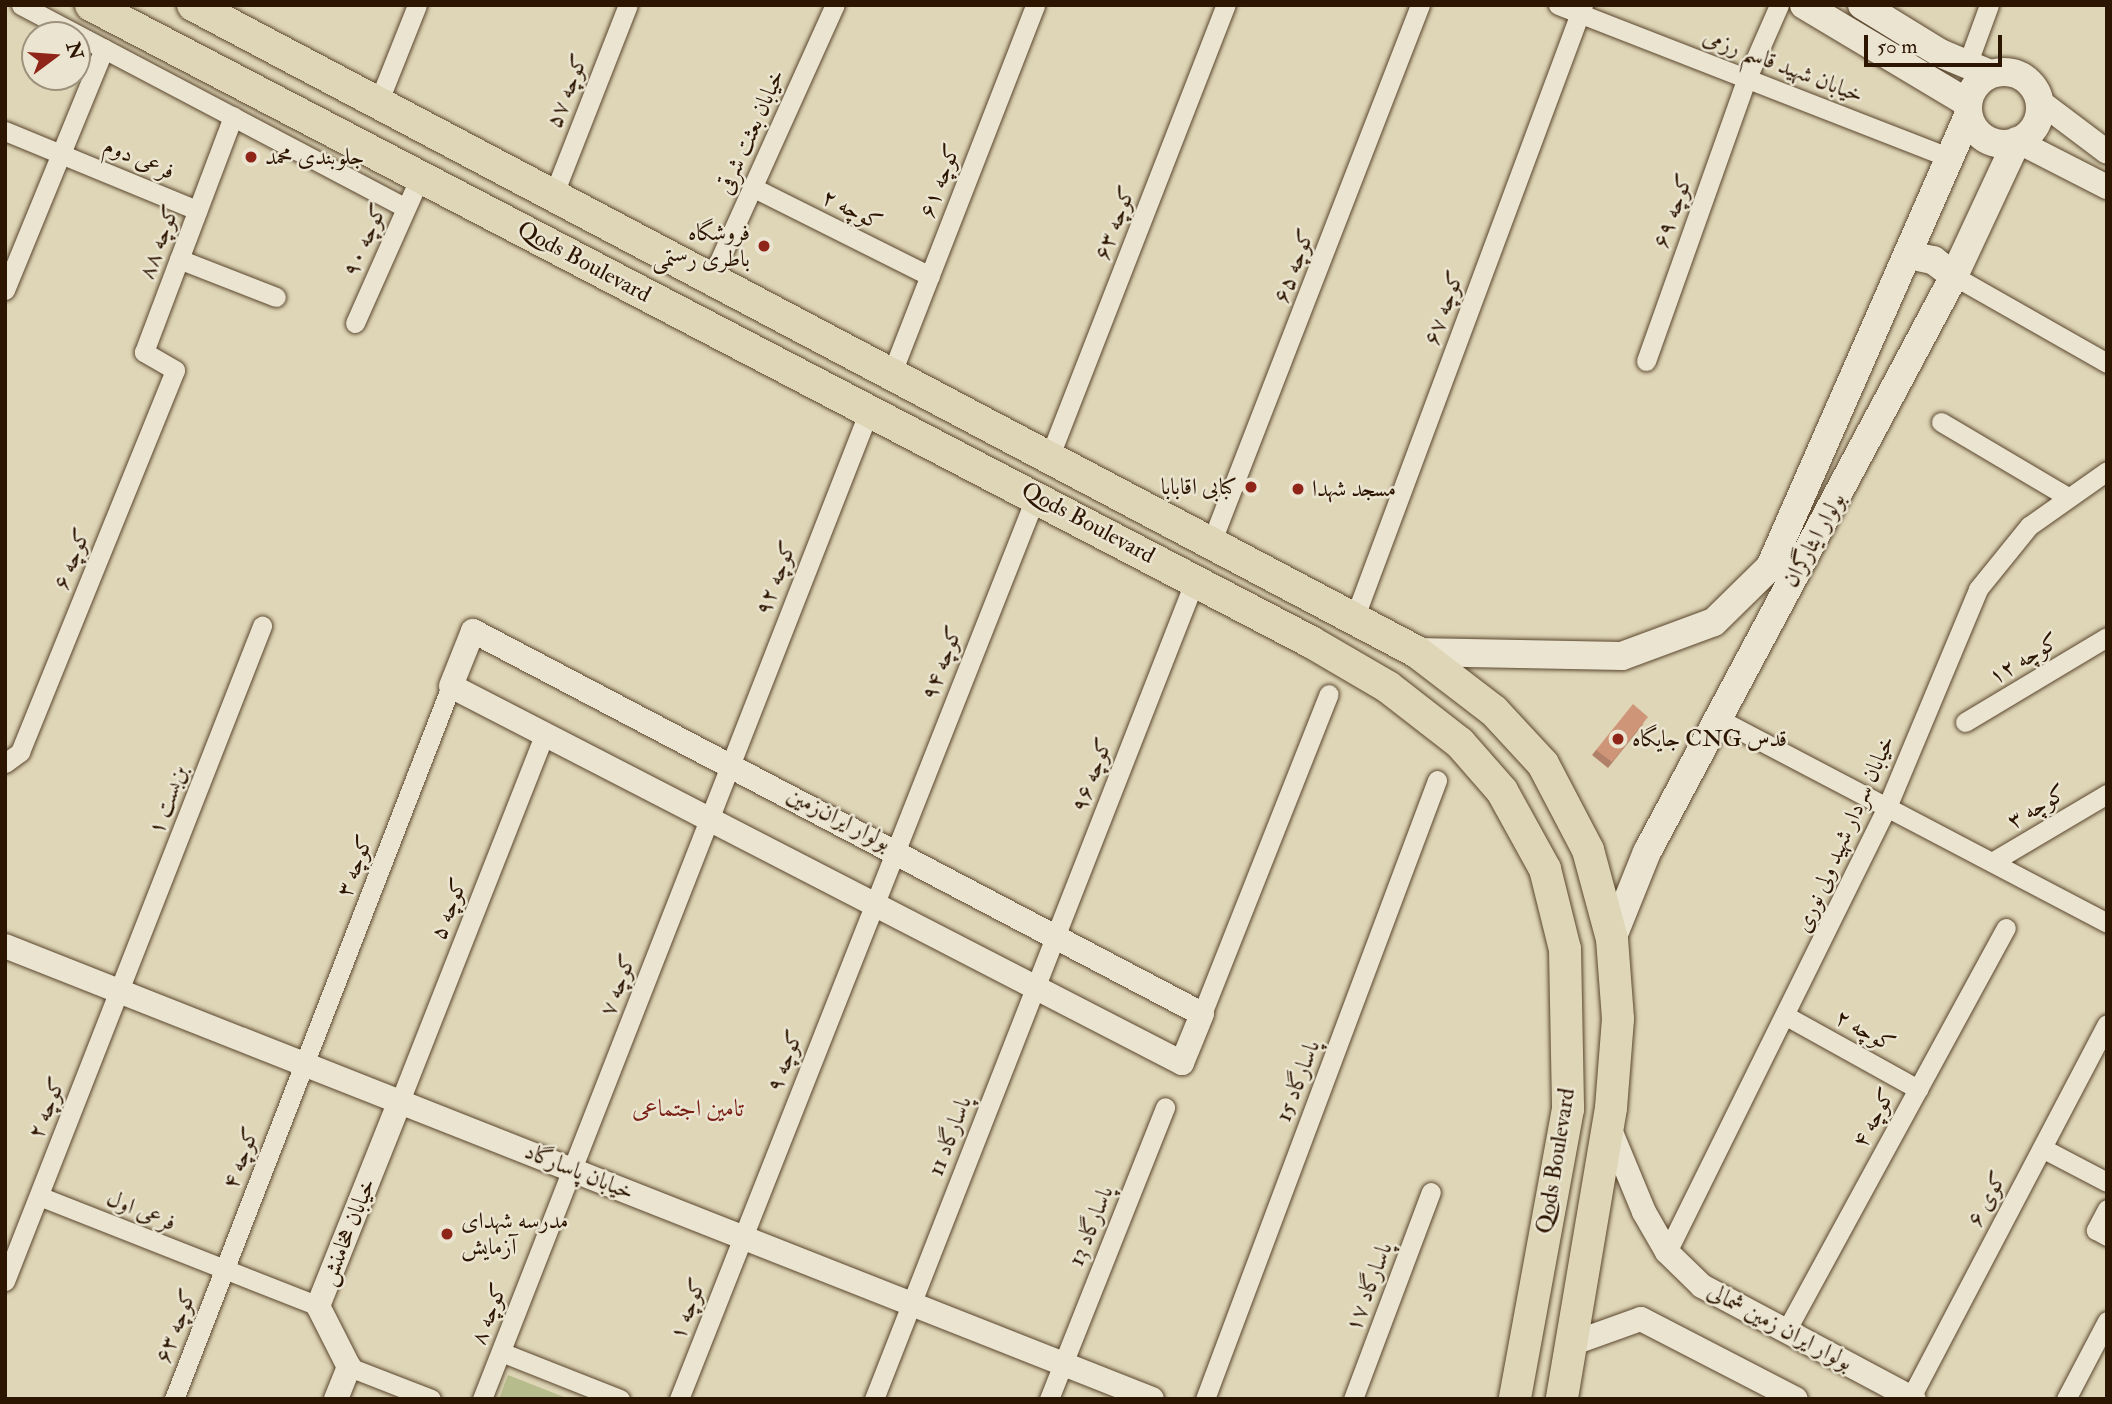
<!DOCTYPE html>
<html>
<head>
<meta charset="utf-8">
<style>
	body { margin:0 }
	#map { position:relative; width:2112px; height:1404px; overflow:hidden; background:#dfd6b7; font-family:"IM FELL Double Pica",Amiri,serif }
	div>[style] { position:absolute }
	.green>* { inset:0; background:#b6bc8b }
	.roads { filter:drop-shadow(0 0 2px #5a462e) drop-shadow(0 0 2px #5a462e) }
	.minor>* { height:19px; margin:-9.5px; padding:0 9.5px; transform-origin:9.5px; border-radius:9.5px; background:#eae4d0 }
	.tertiary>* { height:24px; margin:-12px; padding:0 12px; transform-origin:12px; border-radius:12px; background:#eae4d0 }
	.secondary>* { height:28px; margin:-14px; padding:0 14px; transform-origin:14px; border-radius:14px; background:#eae4d0 }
	.secondary>.ring { margin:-14px; padding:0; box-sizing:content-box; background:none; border:28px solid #eae4d0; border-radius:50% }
	.primary>* { height:32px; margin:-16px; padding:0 16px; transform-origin:16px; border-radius:16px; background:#dfd6b7 }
	.wall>* { inset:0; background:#b18068 }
	.building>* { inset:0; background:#ce9579 }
	.dots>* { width:19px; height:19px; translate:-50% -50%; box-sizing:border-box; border:4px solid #eae4d0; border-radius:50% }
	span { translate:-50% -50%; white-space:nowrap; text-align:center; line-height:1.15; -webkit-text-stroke:5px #eae4d0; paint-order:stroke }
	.street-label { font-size:23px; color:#2d1601 }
	.poi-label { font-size:23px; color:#2d1601 }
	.left { translate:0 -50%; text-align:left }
	.right { translate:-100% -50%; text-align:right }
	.neighbourhood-label { font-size:24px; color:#7a1f14 }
	.frame { position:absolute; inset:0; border:7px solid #2d1601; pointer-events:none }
	.north { position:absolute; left:21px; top:21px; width:70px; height:70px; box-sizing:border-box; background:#eae4d0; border:2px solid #9e927d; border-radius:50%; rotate:74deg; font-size:19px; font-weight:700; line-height:28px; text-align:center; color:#2d1601 }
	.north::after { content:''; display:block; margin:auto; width:24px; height:32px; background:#8f2418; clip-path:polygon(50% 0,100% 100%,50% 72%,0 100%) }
	.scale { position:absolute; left:1864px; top:35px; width:138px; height:32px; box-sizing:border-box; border:4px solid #2d1601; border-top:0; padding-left:9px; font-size:21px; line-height:24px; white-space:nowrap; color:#2d1601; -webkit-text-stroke:5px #eae4d0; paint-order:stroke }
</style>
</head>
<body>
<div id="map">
	<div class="green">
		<div style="clip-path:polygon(508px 1375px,569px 1399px,499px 1399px)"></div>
	</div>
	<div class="roads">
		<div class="minor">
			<div style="left:21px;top:5px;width:435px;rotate:27.8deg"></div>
			<div style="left:1558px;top:5px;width:421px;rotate:21.3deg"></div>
			<div style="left:1967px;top:65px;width:64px;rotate:-69.9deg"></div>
			<div style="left:378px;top:103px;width:105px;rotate:-68.3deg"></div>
			<div style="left:5px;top:131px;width:208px;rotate:22.4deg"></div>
			<div style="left:752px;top:187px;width:199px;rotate:26.6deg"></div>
			<div style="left:553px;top:196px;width:205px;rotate:-68.6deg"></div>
			<div style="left:179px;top:259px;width:104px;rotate:21.4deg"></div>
			<div style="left:1954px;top:276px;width:176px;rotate:29.6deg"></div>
			<div style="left:711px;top:279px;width:301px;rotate:-65.7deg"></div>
			<div style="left:5px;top:290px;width:261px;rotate:-67.7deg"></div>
			<div style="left:355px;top:323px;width:160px;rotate:-66deg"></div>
			<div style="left:1646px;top:361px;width:300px;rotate:-70.4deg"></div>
			<div style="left:1747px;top:78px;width:80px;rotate:-66.3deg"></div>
			<div style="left:891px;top:375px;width:397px;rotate:-68.7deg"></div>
			<div style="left:1941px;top:422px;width:145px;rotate:30.6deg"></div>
			<div style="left:1049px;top:458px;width:486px;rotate:-68.7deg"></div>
			<div style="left:1211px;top:543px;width:577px;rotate:-68.77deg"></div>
			<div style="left:1354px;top:619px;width:655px;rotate:-69.55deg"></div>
			<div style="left:1715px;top:717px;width:443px;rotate:27.7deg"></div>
			<div style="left:1965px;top:722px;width:165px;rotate:-30.9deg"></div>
			<div style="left:5px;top:763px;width:19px;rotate:-36deg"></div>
			<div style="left:20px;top:752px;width:412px;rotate:-67.9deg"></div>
			<div style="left:175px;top:370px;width:36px;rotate:-150deg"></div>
			<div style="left:144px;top:352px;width:252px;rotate:-69.3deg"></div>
			<div style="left:1992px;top:862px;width:134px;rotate:-30.6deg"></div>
			<div style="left:1202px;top:1014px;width:344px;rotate:-68.4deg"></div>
			<div style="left:1788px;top:1017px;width:149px;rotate:29deg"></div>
			<div style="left:400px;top:1101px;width:393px;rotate:-68.5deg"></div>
			<div style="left:2042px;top:1148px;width:73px;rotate:27.6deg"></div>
			<div style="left:39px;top:1196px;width:300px;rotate:21.5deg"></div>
			<div style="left:2107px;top:1209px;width:24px;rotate:118deg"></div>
			<div style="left:2096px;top:1230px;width:13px;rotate:29deg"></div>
			<div style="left:1667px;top:1252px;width:496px;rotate:-63.7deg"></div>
			<div style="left:1887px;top:807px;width:236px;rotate:-67.3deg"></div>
			<div style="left:1978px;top:589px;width:81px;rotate:-51deg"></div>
			<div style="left:2029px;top:526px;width:95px;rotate:-35.2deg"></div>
			<div style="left:5px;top:1281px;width:704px;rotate:-68.58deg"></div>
			<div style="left:1786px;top:1331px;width:459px;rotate:-61.4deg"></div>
			<div style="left:501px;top:1352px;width:128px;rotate:21.6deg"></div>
			<div style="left:349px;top:1367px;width:88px;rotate:21.3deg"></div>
			<div style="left:1911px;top:1397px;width:421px;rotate:-62.3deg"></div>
			<div style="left:174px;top:1399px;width:765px;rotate:-68.77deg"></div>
			<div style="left:482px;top:1399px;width:1061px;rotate:-68.61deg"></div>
			<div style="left:679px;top:1399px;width:971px;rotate:-68.43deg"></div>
			<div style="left:874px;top:1399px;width:880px;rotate:-68.6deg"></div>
			<div style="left:1049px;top:1399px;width:314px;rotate:-68.3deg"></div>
			<div style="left:1205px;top:1399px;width:661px;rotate:-69.45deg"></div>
			<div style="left:1353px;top:1399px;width:221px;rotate:-69.4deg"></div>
			<div style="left:2066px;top:1399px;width:88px;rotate:-62.3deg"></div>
		</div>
		<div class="tertiary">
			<div style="left:2038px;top:100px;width:86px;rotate:37deg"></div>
			<div style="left:2017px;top:141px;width:101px;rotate:27.1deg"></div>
			<div style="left:473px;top:631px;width:823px;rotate:27.72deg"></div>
			<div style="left:1202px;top:1014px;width:53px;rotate:112.2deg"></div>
			<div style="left:1182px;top:1063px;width:822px;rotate:-152.72deg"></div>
			<div style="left:451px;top:686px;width:59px;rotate:-68.2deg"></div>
			<div style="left:5px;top:946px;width:1233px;rotate:21.55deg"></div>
			<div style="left:1608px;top:1125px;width:94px;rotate:67.5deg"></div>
			<div style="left:1644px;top:1212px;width:46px;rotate:60.1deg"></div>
			<div style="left:1667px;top:1252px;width:49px;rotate:44.2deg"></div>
			<div style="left:1702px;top:1286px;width:240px;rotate:28.1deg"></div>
			<div style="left:1571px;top:1344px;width:74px;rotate:-19.7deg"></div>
			<div style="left:1641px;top:1319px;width:174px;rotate:27.3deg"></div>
			<div style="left:336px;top:1399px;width:35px;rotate:-68deg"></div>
			<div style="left:349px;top:1367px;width:68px;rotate:-116.9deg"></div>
			<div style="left:318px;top:1306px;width:221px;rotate:-68.2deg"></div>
		</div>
		<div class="secondary">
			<div style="left:1804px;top:5px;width:191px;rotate:30.9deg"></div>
			<div style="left:1862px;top:5px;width:92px;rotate:31.6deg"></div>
			<div style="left:1940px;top:53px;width:54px;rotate:22.8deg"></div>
			<div class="ring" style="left:1968px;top:72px;width:44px;height:44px"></div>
			<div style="left:1909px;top:255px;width:25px;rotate:12deg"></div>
			<div style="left:1933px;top:260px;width:26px;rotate:37deg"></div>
			<div style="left:1417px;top:652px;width:205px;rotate:1.1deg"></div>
			<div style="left:1622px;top:656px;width:98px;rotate:-20.3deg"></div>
			<div style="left:1714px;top:622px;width:78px;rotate:-44.5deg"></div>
			<div style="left:1770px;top:567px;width:493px;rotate:-66.3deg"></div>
			<div style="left:1612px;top:939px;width:94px;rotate:-68.1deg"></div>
			<div style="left:1647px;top:852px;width:653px;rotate:-61.94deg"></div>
			<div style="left:1954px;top:276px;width:149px;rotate:-65deg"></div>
		</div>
		<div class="primary">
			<div style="left:91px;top:5px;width:1376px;rotate:27.57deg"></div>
			<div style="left:1311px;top:642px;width:89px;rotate:30.3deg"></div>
			<div style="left:1388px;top:687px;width:91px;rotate:37.9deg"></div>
			<div style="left:1460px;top:743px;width:64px;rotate:48.8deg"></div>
			<div style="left:1502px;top:791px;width:89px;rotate:61.1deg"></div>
			<div style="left:1545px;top:869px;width:82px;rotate:76deg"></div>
			<div style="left:1565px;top:949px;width:160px;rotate:88.9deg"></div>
			<div style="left:1568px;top:1109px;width:295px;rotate:100.4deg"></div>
			<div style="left:193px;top:5px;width:1384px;rotate:27.86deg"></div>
			<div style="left:1417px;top:652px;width:97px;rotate:37.5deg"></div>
			<div style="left:1494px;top:711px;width:72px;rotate:47.2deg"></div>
			<div style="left:1543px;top:764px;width:97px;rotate:62.4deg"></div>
			<div style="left:1588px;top:850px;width:92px;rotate:74.9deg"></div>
			<div style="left:1612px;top:939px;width:80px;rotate:85.7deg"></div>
			<div style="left:1618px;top:1019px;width:89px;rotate:94.5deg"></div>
			<div style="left:1611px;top:1108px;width:295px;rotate:99.6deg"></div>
		</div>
	</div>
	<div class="wall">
		<div style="clip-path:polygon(1644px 723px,1608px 768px,1592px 755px,1596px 750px)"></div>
	</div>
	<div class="building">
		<div style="clip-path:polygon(1633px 704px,1648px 717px,1612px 762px,1596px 750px)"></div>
	</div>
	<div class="dots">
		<div style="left:251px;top:157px;background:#8f2418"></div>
		<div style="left:764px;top:246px;background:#8f2418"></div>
		<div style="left:1251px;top:487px;background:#8f2418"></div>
		<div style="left:1298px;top:489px;background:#8f2418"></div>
		<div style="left:1618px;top:739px;background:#8f2418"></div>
		<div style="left:447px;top:1234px;background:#8f2418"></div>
	</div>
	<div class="street-label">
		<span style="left:1783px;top:66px;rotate:21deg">خیابان شهید قاسم رزمی</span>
		<span style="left:567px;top:91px;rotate:-68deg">کوچه ۵۷</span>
		<span style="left:751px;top:132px;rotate:-66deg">خیابان بعثت شرقی</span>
		<span style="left:139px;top:159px;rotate:23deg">فرعی دوم</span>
		<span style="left:940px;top:181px;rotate:-69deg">کوچه ۶۱</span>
		<span style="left:852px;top:210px;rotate:27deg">کوچه ۲</span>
		<span style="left:1673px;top:211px;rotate:-70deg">کوچه ۶۹</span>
		<span style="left:1115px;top:223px;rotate:-69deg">کوچه ۶۳</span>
		<span style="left:365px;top:240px;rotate:-66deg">کوچه ۹۰</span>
		<span style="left:159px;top:242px;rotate:-69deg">کوچه ۸۸</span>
		<span style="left:584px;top:262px;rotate:28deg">Qods Boulevard</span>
		<span style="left:1294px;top:266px;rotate:-69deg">کوچه ۶۵</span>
		<span style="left:1444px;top:308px;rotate:-70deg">کوچه ۶۷</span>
		<span style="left:1088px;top:523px;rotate:28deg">Qods Boulevard</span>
		<span style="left:1814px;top:540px;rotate:-61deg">بولوار ایثارگران</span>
		<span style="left:72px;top:559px;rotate:-68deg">کوچه ۶</span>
		<span style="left:776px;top:578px;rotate:-69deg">کوچه ۹۲</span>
		<span style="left:2024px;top:659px;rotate:-31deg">کوچه ۱۲</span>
		<span style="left:942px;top:663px;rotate:-69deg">کوچه ۹۴</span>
		<span style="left:1092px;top:775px;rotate:-69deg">کوچه ۹۶</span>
		<span style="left:168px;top:800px;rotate:-69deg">بن‌بست ۱</span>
		<span style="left:2037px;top:807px;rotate:-31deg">کوچه ۳</span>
		<span style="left:839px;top:819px;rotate:27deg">بولوار ایران‌زمین</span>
		<span style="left:1845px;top:834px;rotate:-66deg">خیابان سردار شهید ولی نوری</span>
		<span style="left:355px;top:866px;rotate:-69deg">کوچه ۳</span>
		<span style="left:449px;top:909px;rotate:-69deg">کوچه ۵</span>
		<span style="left:618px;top:985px;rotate:-69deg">کوچه ۷</span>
		<span style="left:1865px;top:1031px;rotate:29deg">کوچه ۲</span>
		<span style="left:785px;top:1061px;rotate:-69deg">کوچه ۹</span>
		<span style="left:1298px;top:1081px;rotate:-69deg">پاسارگاد 15</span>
		<span style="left:47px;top:1108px;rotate:-68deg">کوچه ۲</span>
		<span style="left:1874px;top:1118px;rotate:-61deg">کوچه ۴</span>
		<span style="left:950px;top:1136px;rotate:-69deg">پاسارگاد 11</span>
		<span style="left:241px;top:1158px;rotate:-69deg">کوچه ۴</span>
		<span style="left:1556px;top:1161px;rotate:-81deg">Qods Boulevard</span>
		<span style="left:579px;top:1172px;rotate:22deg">خیابان پاسارگاد</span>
		<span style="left:1987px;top:1199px;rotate:-62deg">کوی ۶</span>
		<span style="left:141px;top:1211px;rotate:22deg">فرعی اول</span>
		<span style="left:1091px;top:1226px;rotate:-68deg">پاسارگاد 13</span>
		<span style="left:348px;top:1232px;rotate:-68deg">خیابان هخامنش</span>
		<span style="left:1369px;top:1287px;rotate:-69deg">پاسارگاد ۱۷</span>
		<span style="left:688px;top:1309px;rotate:-69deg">کوچه ۱</span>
		<span style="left:489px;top:1314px;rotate:-69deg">کوچه ۸</span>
		<span style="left:176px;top:1326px;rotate:-69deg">کوچه ۶۳</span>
		<span style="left:1780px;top:1327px;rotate:28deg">بولوار ایران زمین شمالی</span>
	</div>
	<div class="poi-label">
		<span class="left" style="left:265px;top:157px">جلوبندی محمد</span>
		<span class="right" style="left:750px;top:246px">فروشگاه<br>باطری رستمی</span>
		<span class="right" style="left:1237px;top:487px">کبابی اقابابا</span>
		<span class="left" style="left:1312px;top:489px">مسجد شهدا</span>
		<span class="left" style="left:1632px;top:739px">جایگاه CNG قدس</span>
		<span class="left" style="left:461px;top:1234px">مدرسه شهدای<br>آزمایش</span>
	</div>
	<div class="neighbourhood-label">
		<span style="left:688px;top:1109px">تامین اجتماعی</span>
	</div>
	<div class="frame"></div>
	<div class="north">N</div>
	<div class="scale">50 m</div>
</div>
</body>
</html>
